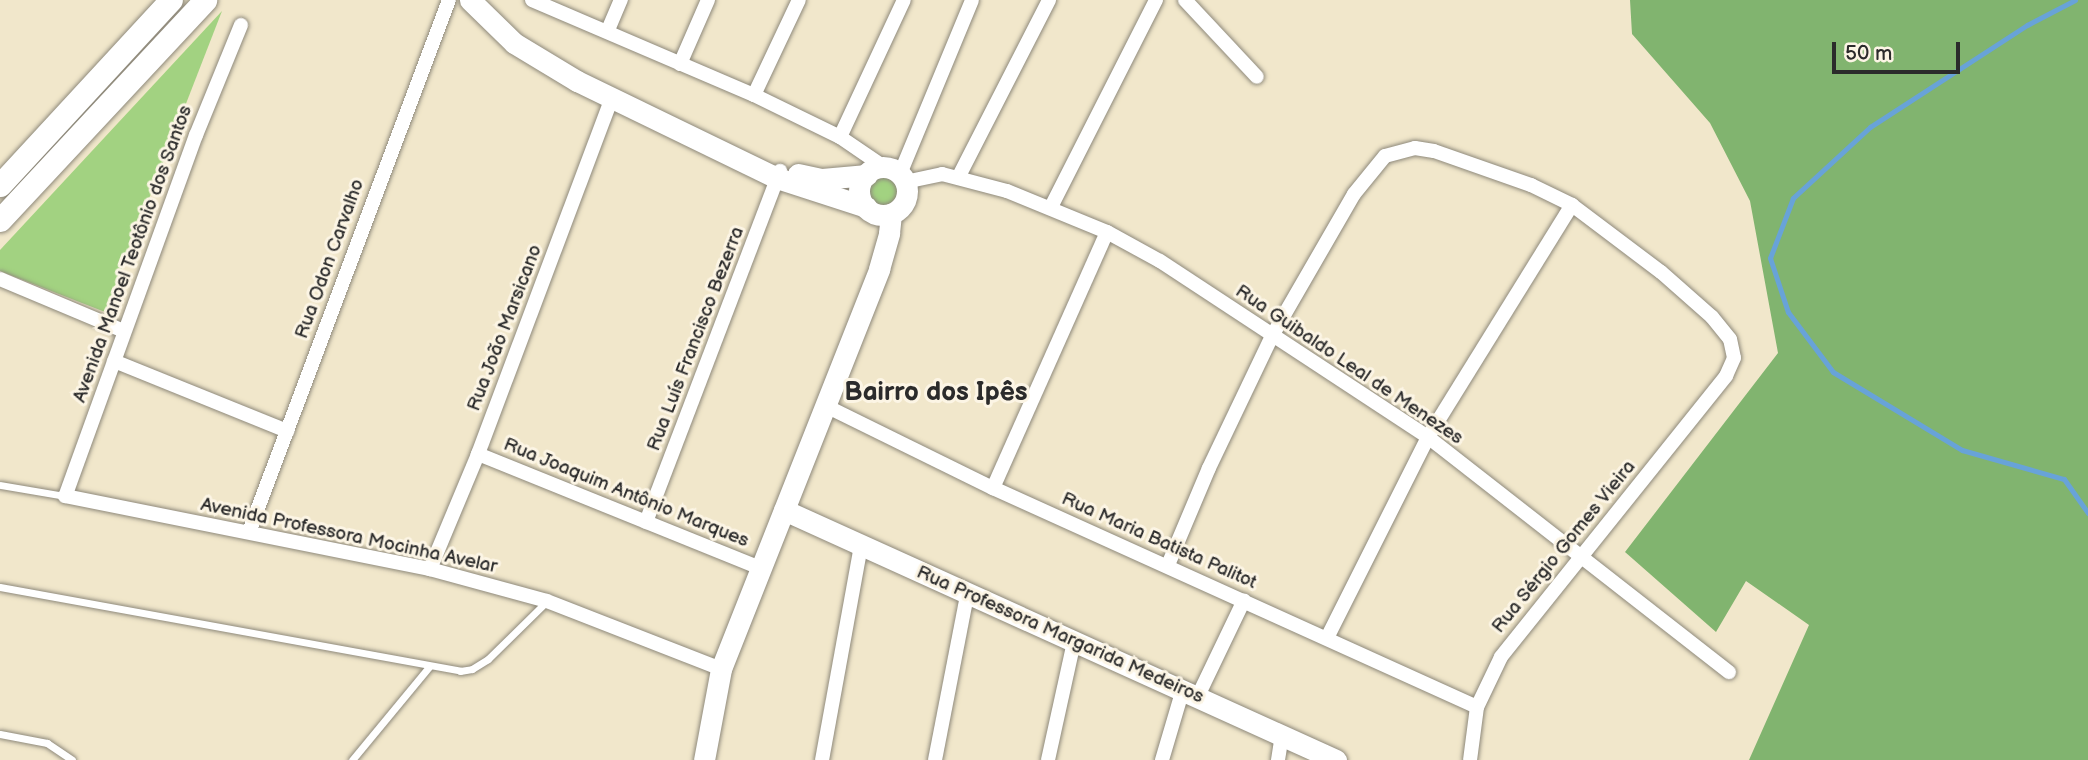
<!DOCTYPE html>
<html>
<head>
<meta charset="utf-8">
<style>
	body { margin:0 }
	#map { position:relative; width:2088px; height:760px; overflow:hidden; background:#f1e7cb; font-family:"Balsamiq Sans",sans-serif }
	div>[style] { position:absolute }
	.green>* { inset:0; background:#a2d281 }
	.round { border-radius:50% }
	.forest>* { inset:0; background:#81b46f }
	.stream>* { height:5px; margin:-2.5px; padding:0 2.5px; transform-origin:2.5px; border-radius:2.5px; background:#68a3d8 }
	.roads { filter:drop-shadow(0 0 2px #8e897b) drop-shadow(0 0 2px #8e897b) }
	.lane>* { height:7px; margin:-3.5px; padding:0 3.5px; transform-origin:3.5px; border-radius:3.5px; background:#fff }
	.street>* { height:14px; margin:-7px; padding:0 7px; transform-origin:7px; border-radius:7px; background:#fff }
	.secondary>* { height:21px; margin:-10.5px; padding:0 10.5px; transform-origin:10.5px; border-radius:10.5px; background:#fff }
	.secondary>.ring { margin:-10.5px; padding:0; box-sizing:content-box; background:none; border:21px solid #fff; border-radius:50% }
	.primary>* { height:23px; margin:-11.5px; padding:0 11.5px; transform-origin:11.5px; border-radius:11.5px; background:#fff }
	span { translate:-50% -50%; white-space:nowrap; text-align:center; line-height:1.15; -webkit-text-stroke:6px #fcf5e5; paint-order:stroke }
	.street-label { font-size:19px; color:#2b2b2b }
	.district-label { font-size:26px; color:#2b2b2b; font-weight:700 }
	.scale { position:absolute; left:1832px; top:42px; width:128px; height:32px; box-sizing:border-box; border:4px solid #2b2b2b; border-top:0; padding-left:9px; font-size:21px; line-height:24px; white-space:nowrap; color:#2b2b2b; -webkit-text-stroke:5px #fcf5e5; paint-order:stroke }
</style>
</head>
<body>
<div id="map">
	<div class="green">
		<div style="clip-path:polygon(222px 11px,105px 312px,0 271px,0 250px)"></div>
		<div class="round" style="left:869px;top:177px;width:28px;height:28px"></div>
	</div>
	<div class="forest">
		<div style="clip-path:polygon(1630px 0,2088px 0,2088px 760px,1749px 760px,1809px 625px,1746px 581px,1716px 632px,1625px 552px,1778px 353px,1750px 201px,1710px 123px,1632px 34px)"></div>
	</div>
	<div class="stream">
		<div style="left:2075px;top:0;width:54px;rotate:152.5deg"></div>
		<div style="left:2027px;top:25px;width:187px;rotate:147deg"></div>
		<div style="left:1870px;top:127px;width:105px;rotate:137.3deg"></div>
		<div style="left:1793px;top:198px;width:64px;rotate:111deg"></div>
		<div style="left:1770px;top:258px;width:57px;rotate:71.6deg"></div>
		<div style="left:1788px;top:312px;width:75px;rotate:53.1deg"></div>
		<div style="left:1833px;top:372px;width:151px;rotate:31.2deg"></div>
		<div style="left:1962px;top:450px;width:106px;rotate:15.9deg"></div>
		<div style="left:2064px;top:479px;width:42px;rotate:54.8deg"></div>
	</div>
	<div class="roads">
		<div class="lane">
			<div style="left:0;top:485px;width:66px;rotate:9.6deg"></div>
			<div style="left:0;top:587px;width:468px;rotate:10.3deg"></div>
			<div style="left:460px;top:671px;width:12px;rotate:-9deg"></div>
			<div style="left:472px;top:669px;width:19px;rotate:-32deg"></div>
			<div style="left:488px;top:659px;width:81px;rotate:-44.5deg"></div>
			<div style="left:0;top:734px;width:48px;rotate:10.8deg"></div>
			<div style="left:47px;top:743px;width:30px;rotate:34deg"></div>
			<div style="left:352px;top:760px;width:121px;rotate:-50.4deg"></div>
		</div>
		<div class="street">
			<div style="left:532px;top:0;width:241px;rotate:23.2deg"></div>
			<div style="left:754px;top:95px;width:96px;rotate:26deg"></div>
			<div style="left:840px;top:137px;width:53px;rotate:34.3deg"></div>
			<div style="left:1185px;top:0;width:105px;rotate:46.9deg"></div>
			<div style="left:241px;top:25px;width:119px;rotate:112.2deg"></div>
			<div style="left:196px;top:135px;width:384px;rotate:109.9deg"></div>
			<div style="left:65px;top:496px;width:372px;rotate:11.3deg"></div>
			<div style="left:430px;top:569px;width:121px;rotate:15.3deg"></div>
			<div style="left:547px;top:601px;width:187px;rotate:21.3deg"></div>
			<div style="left:608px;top:30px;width:33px;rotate:-67deg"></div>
			<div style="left:680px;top:64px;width:70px;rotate:-66.4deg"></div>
			<div style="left:754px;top:95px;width:105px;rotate:-64.7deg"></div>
			<div style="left:840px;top:137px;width:151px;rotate:-65deg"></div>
			<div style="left:900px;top:174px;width:188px;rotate:-67.5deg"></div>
			<div style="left:959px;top:176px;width:198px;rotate:-62.9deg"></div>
			<div style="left:905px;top:182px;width:38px;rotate:-12deg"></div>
			<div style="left:942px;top:174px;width:67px;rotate:14.7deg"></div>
			<div style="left:1007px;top:191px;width:108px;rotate:22.3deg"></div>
			<div style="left:1107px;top:232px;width:60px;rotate:28.7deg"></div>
			<div style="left:1160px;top:261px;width:321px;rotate:33.3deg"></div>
			<div style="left:1428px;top:437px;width:382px;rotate:38deg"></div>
			<div style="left:1051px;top:207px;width:232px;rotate:-63.1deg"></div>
			<div style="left:0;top:279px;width:134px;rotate:22.8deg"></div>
			<div style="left:114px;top:361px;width:187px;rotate:22deg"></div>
			<div style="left:826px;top:406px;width:186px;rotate:26.2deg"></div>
			<div style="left:993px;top:488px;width:531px;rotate:24.35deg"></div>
			<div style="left:478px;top:454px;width:304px;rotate:22deg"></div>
			<div style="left:993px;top:488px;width:280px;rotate:-66deg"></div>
			<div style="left:646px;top:522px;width:376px;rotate:-69.1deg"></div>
			<div style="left:249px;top:532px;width:568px;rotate:-69.4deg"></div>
			<div style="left:1168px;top:565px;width:105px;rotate:-67.1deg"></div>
			<div style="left:1209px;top:468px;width:146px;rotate:-64.5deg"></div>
			<div style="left:1272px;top:336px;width:164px;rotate:-60deg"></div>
			<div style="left:1354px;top:194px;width:49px;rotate:-50.8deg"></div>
			<div style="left:1385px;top:156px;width:31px;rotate:-15deg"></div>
			<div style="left:1415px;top:148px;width:19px;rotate:9deg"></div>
			<div style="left:1434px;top:151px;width:103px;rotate:19.3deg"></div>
			<div style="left:1531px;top:185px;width:46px;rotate:26deg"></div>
			<div style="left:1572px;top:205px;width:111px;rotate:37deg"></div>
			<div style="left:1661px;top:272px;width:68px;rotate:41.4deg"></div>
			<div style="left:1712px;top:317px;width:28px;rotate:51deg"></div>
			<div style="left:1730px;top:339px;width:19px;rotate:78deg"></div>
			<div style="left:1734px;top:358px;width:20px;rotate:114deg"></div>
			<div style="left:1726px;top:376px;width:360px;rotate:128.7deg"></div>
			<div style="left:1501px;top:657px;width:55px;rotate:115.6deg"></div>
			<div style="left:1477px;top:707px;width:53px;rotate:97.5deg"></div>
			<div style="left:430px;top:569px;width:125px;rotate:-67.3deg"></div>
			<div style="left:478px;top:454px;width:380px;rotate:-69.4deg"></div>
			<div style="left:1327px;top:638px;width:225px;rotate:-63.3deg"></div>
			<div style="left:1428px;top:437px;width:273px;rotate:-58.2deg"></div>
			<div style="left:1198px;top:696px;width:106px;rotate:-64.4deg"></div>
			<div style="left:822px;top:760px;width:219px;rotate:-79.7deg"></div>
			<div style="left:935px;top:760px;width:168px;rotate:-79deg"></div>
			<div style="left:1048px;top:760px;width:121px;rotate:-77.6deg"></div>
			<div style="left:1162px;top:760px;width:74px;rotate:-73.5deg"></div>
			<div style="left:1278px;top:760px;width:25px;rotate:-81deg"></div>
		</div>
		<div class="secondary">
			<div style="left:470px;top:0;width:62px;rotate:44.3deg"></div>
			<div style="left:514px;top:43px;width:74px;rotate:31.1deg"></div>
			<div style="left:577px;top:81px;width:222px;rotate:25.9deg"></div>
			<div style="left:777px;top:178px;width:94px;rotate:18deg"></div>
			<div class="ring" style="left:859px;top:167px;width:27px;height:27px"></div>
			<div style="left:798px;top:174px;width:25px;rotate:12deg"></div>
			<div style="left:822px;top:179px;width:45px;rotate:-5.1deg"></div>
			<div style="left:784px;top:510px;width:606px;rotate:24.37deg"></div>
			<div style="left:704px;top:760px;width:93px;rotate:-79.4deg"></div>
			<div style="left:721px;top:669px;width:430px;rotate:-68.4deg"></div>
			<div style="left:879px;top:269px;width:37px;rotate:-74deg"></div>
			<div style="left:889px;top:233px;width:19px;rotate:-84deg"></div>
		</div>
		<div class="primary">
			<div style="left:0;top:185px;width:252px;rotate:-47.3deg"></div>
			<div style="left:0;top:220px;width:301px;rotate:-47deg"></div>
		</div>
	</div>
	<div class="street-label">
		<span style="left:133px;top:254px;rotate:-70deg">Avenida Manoel Teotônio dos Santos</span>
		<span style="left:330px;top:259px;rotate:-70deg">Rua Odon Carvalho</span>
		<span style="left:505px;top:328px;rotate:-69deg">Rua João Marsicano</span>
		<span style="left:696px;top:339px;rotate:-69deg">Rua Luís Francisco Bezerra</span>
		<span style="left:1349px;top:365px;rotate:34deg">Rua Guibaldo Leal de Menezes</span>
		<span style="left:626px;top:493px;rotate:22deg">Rua Joaquim Antônio Marques</span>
		<span style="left:349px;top:536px;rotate:12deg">Avenida Professora Mocinha Avelar</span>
		<span style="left:1159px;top:541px;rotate:24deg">Rua Maria Batista Palitot</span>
		<span style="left:1564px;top:547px;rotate:-51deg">Rua Sérgio Gomes Vieira</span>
		<span style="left:1060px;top:635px;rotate:24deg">Rua Professora Margarida Medeiros</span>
	</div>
	<div class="district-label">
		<span style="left:936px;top:393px">Bairro dos Ipês</span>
	</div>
	<div class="scale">50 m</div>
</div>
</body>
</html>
